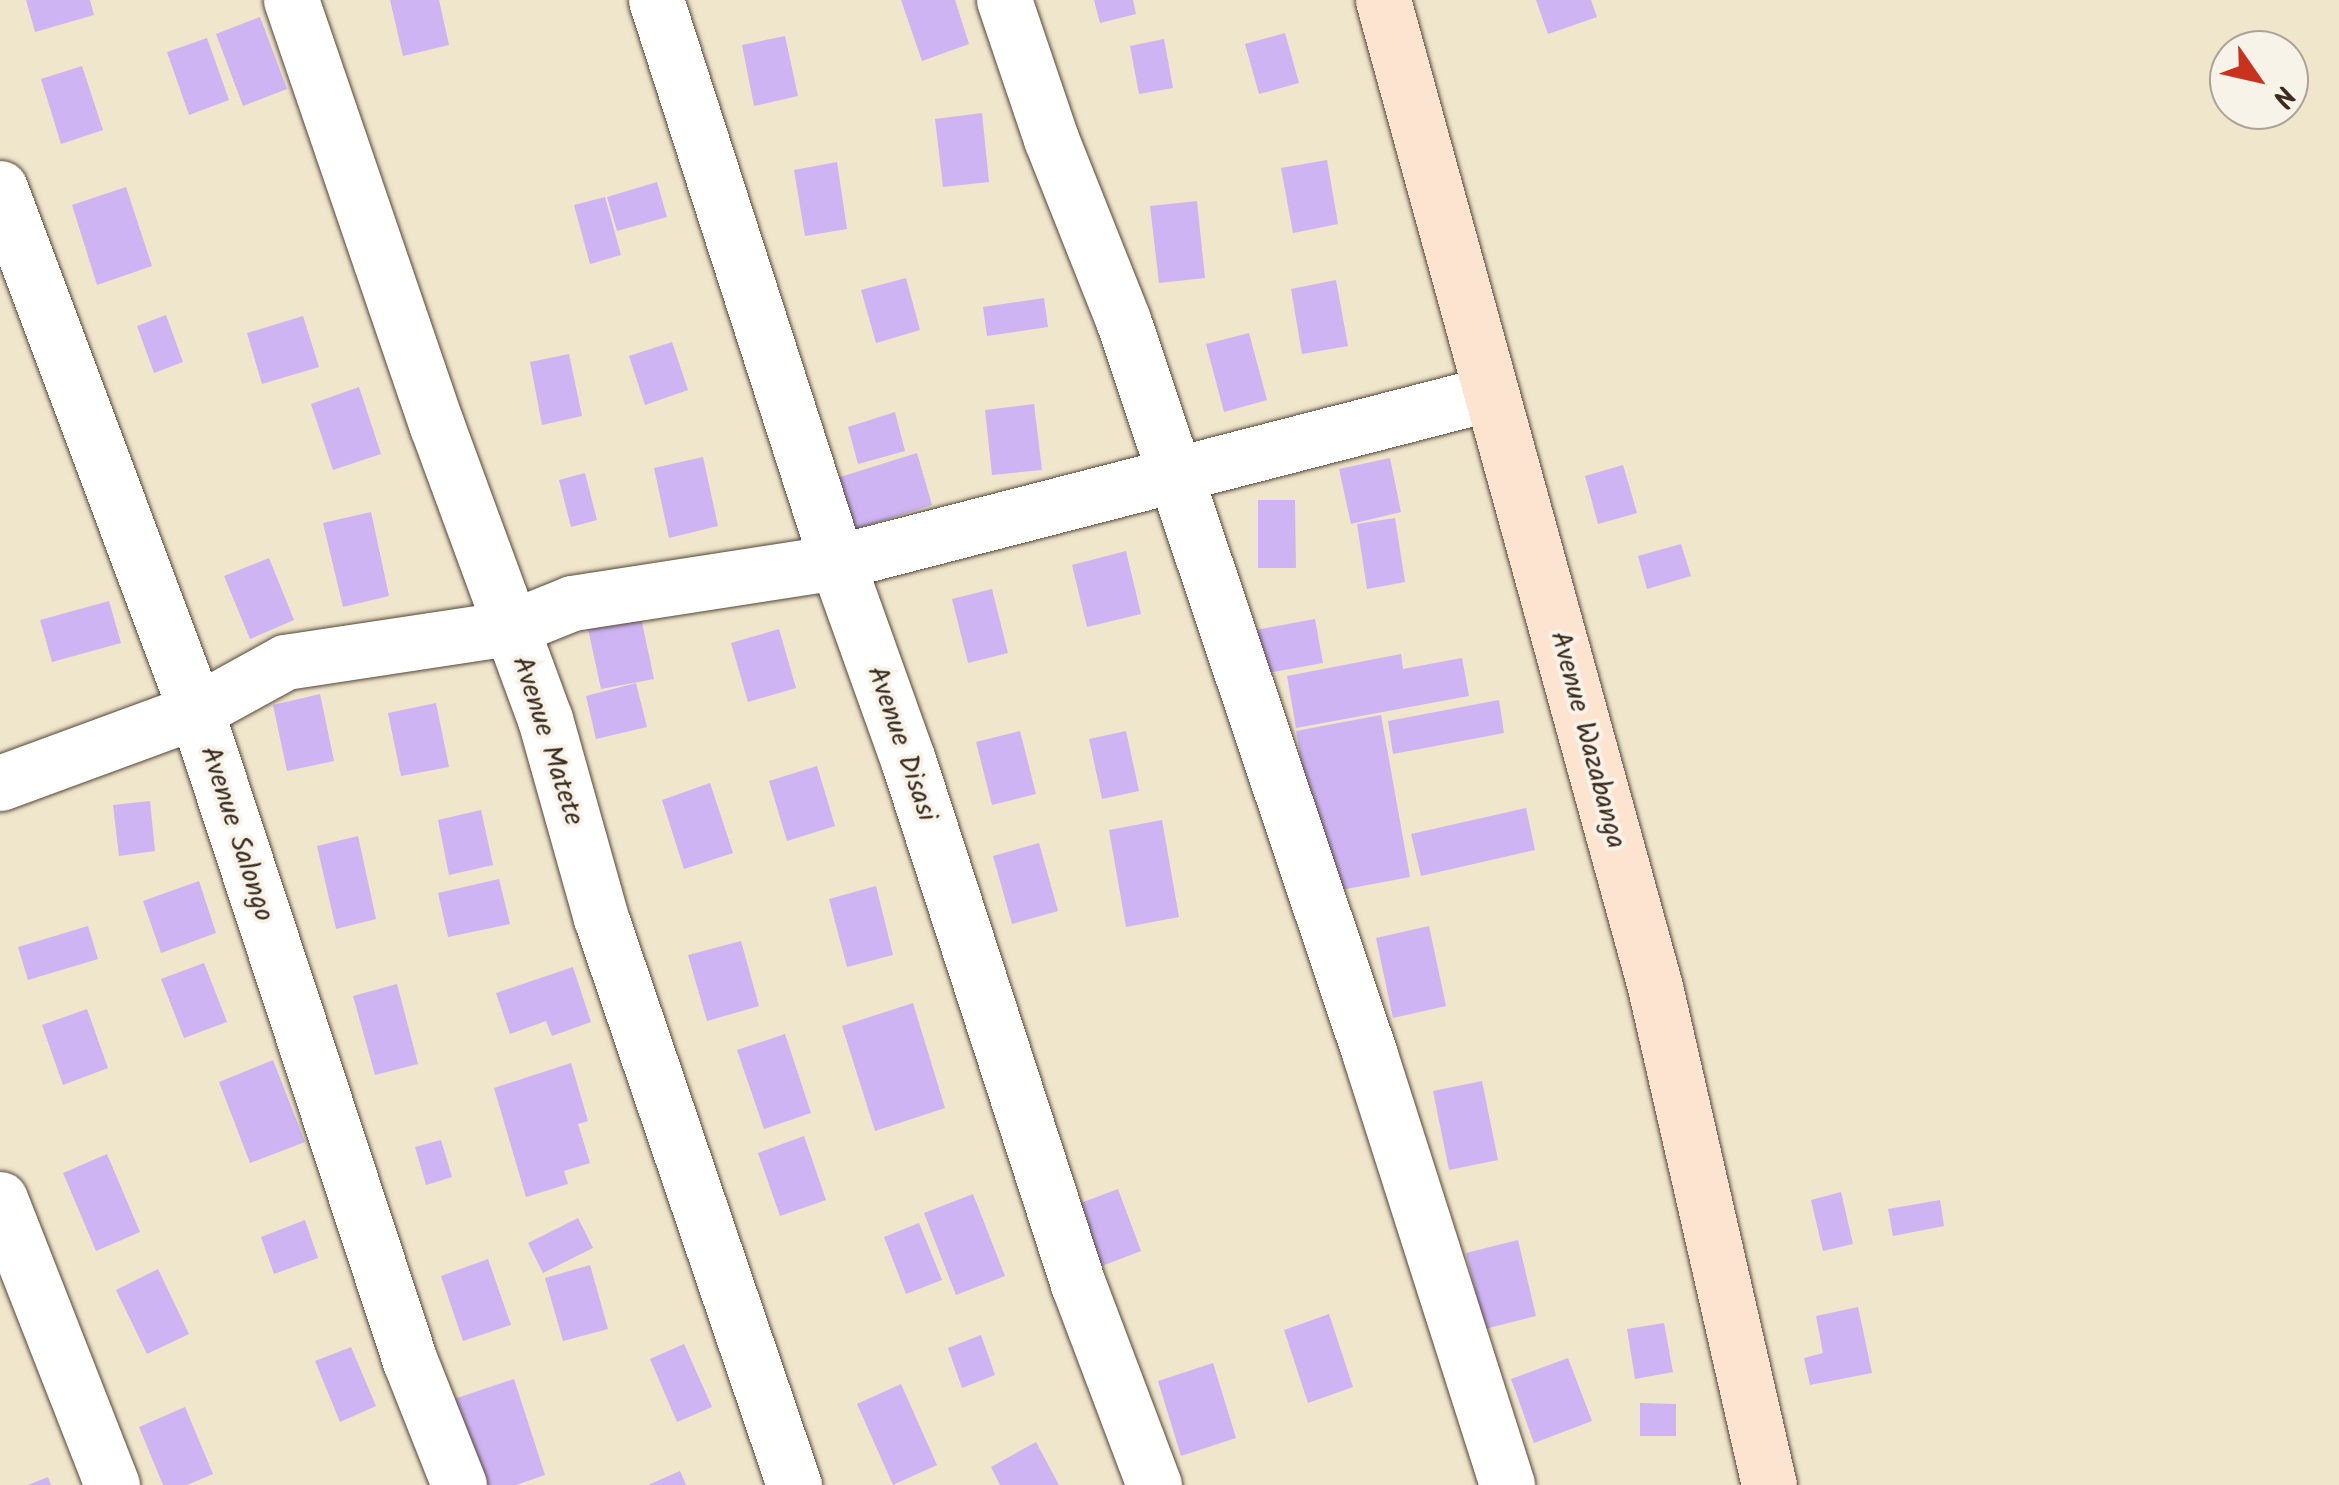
<!DOCTYPE html>
<html>
<head>
<meta charset="utf-8">
<style>
	body { margin:0 }
	#map { position:relative; width:2339px; height:1485px; overflow:hidden; background:#efe6cc; font-family:Kalam,sans-serif }
	div>[style] { position:absolute }
	.building>* { inset:0; background:#ceb4f3 }
	.roads { filter:drop-shadow(0 0 2px #564638) drop-shadow(0 0 2px #564638) }
	.street>* { height:55px; margin:-27.5px; padding:0 27.5px; transform-origin:27.5px; border-radius:27.5px; background:#fff }
	.secondary>* { height:55px; margin:-27.5px; padding:0 27.5px; transform-origin:27.5px; border-radius:27.5px; background:#fde4d1 }
	span { translate:-50% -50%; white-space:nowrap; text-align:center; line-height:1.15; -webkit-text-stroke:8px #f7f3e8; paint-order:stroke }
	.street-label { font-size:28px; color:#3b2a1e }
	.north { position:absolute; left:2209px; top:30px; width:100px; height:100px; box-sizing:border-box; background:#f7f3e8; border:2px solid #aca397; border-radius:50%; rotate:124deg; font-size:28px; font-weight:700; line-height:40px; text-align:center; color:#3b2a1e }
	.north::after { content:''; display:block; margin:auto; width:35px; height:45px; background:#c8321e; clip-path:polygon(50% 0,100% 100%,50% 72%,0 100%) }
</style>
</head>
<body>
<div id="map">
	<div class="building">
		<div style="clip-path:polygon(26px 0,90px 0,94px 15px,35px 32px)"></div>
		<div style="clip-path:polygon(390px 0,439px 0,449px 45px,403px 56px)"></div>
		<div style="clip-path:polygon(901px 0,955px 0,969px 44px,922px 61px)"></div>
		<div style="clip-path:polygon(1094px 0,1133px 0,1136px 14px,1100px 23px)"></div>
		<div style="clip-path:polygon(1536px 0,1591px 0,1597px 17px,1548px 34px)"></div>
		<div style="clip-path:polygon(260px 17px,287px 89px,243px 106px,216px 34px)"></div>
		<div style="clip-path:polygon(1285px 33px,1299px 83px,1259px 94px,1245px 44px)"></div>
		<div style="clip-path:polygon(785px 36px,798px 96px,754px 106px,742px 45px)"></div>
		<div style="clip-path:polygon(207px 38px,229px 100px,189px 115px,167px 52px)"></div>
		<div style="clip-path:polygon(1164px 39px,1173px 88px,1139px 94px,1130px 46px)"></div>
		<div style="clip-path:polygon(82px 66px,103px 130px,61px 144px,41px 79px)"></div>
		<div style="clip-path:polygon(982px 113px,989px 182px,943px 187px,935px 119px)"></div>
		<div style="clip-path:polygon(1327px 160px,1338px 224px,1293px 233px,1281px 168px)"></div>
		<div style="clip-path:polygon(837px 162px,847px 229px,805px 236px,794px 170px)"></div>
		<div style="clip-path:polygon(657px 182px,667px 217px,617px 231px,607px 197px)"></div>
		<div style="clip-path:polygon(126px 187px,152px 266px,97px 285px,72px 205px)"></div>
		<div style="clip-path:polygon(605px 197px,621px 255px,590px 264px,574px 205px)"></div>
		<div style="clip-path:polygon(1197px 201px,1205px 278px,1159px 283px,1150px 206px)"></div>
		<div style="clip-path:polygon(906px 278px,920px 330px,876px 343px,861px 290px)"></div>
		<div style="clip-path:polygon(1336px 280px,1348px 346px,1302px 354px,1291px 289px)"></div>
		<div style="clip-path:polygon(1044px 298px,1048px 327px,987px 336px,983px 307px)"></div>
		<div style="clip-path:polygon(166px 315px,183px 362px,154px 373px,137px 326px)"></div>
		<div style="clip-path:polygon(303px 316px,319px 367px,262px 384px,247px 333px)"></div>
		<div style="clip-path:polygon(1249px 333px,1267px 400px,1224px 412px,1206px 344px)"></div>
		<div style="clip-path:polygon(672px 342px,688px 390px,645px 405px,629px 356px)"></div>
		<div style="clip-path:polygon(569px 354px,582px 416px,542px 425px,530px 362px)"></div>
		<div style="clip-path:polygon(359px 387px,381px 454px,333px 470px,311px 404px)"></div>
		<div style="clip-path:polygon(1034px 404px,1042px 470px,992px 475px,985px 410px)"></div>
		<div style="clip-path:polygon(895px 412px,905px 451px,858px 464px,848px 427px)"></div>
		<div style="clip-path:polygon(917px 453px,932px 505px,853px 530px,837px 478px)"></div>
		<div style="clip-path:polygon(703px 457px,718px 526px,669px 538px,654px 468px)"></div>
		<div style="clip-path:polygon(1390px 458px,1401px 512px,1351px 524px,1339px 469px)"></div>
		<div style="clip-path:polygon(1623px 465px,1637px 513px,1598px 524px,1585px 476px)"></div>
		<div style="clip-path:polygon(585px 473px,597px 520px,571px 527px,559px 480px)"></div>
		<div style="clip-path:polygon(1258px 500px,1295px 500px,1296px 568px,1258px 568px)"></div>
		<div style="clip-path:polygon(371px 512px,389px 596px,343px 607px,323px 523px)"></div>
		<div style="clip-path:polygon(1395px 518px,1405px 582px,1367px 589px,1357px 524px)"></div>
		<div style="clip-path:polygon(1681px 544px,1691px 576px,1647px 589px,1638px 556px)"></div>
		<div style="clip-path:polygon(1126px 551px,1141px 614px,1087px 627px,1072px 565px)"></div>
		<div style="clip-path:polygon(269px 558px,294px 620px,250px 639px,224px 576px)"></div>
		<div style="clip-path:polygon(992px 589px,1008px 653px,968px 663px,952px 599px)"></div>
		<div style="clip-path:polygon(109px 601px,121px 643px,52px 662px,40px 620px)"></div>
		<div style="clip-path:polygon(640px 613px,654px 679px,601px 689px,587px 624px)"></div>
		<div style="clip-path:polygon(1315px 619px,1323px 663px,1262px 674px,1255px 630px)"></div>
		<div style="clip-path:polygon(779px 629px,796px 688px,748px 702px,731px 643px)"></div>
		<div style="clip-path:polygon(1401px 654px,1403px 669px,1462px 658px,1469px 696px,1296px 728px,1287px 676px)"></div>
		<div style="clip-path:polygon(636px 683px,647px 727px,596px 739px,586px 696px)"></div>
		<div style="clip-path:polygon(320px 694px,334px 761px,287px 771px,273px 705px)"></div>
		<div style="clip-path:polygon(1499px 700px,1504px 733px,1393px 754px,1388px 721px)"></div>
		<div style="clip-path:polygon(436px 703px,449px 767px,401px 776px,388px 713px)"></div>
		<div style="clip-path:polygon(1381px 715px,1410px 877px,1325px 893px,1296px 731px)"></div>
		<div style="clip-path:polygon(1020px 731px,1036px 794px,992px 805px,976px 742px)"></div>
		<div style="clip-path:polygon(1126px 731px,1139px 791px,1102px 799px,1089px 739px)"></div>
		<div style="clip-path:polygon(817px 766px,835px 826px,787px 841px,769px 781px)"></div>
		<div style="clip-path:polygon(710px 783px,733px 853px,684px 869px,662px 800px)"></div>
		<div style="clip-path:polygon(150px 801px,155px 851px,119px 856px,113px 805px)"></div>
		<div style="clip-path:polygon(1526px 808px,1535px 850px,1421px 876px,1411px 834px)"></div>
		<div style="clip-path:polygon(481px 810px,493px 865px,449px 875px,438px 820px)"></div>
		<div style="clip-path:polygon(1162px 820px,1179px 917px,1126px 927px,1109px 830px)"></div>
		<div style="clip-path:polygon(358px 836px,376px 919px,336px 929px,317px 846px)"></div>
		<div style="clip-path:polygon(1039px 843px,1058px 911px,1012px 924px,993px 856px)"></div>
		<div style="clip-path:polygon(499px 879px,510px 924px,448px 937px,438px 893px)"></div>
		<div style="clip-path:polygon(199px 881px,216px 933px,161px 953px,143px 901px)"></div>
		<div style="clip-path:polygon(876px 886px,893px 955px,847px 967px,829px 899px)"></div>
		<div style="clip-path:polygon(88px 926px,98px 959px,28px 980px,18px 947px)"></div>
		<div style="clip-path:polygon(1429px 926px,1446px 1006px,1393px 1018px,1376px 938px)"></div>
		<div style="clip-path:polygon(741px 941px,759px 1006px,707px 1021px,688px 955px)"></div>
		<div style="clip-path:polygon(204px 963px,227px 1022px,184px 1038px,161px 979px)"></div>
		<div style="clip-path:polygon(573px 967px,591px 1022px,552px 1036px,546px 1021px,510px 1034px,496px 993px)"></div>
		<div style="clip-path:polygon(397px 984px,418px 1064px,375px 1075px,353px 996px)"></div>
		<div style="clip-path:polygon(913px 1003px,945px 1108px,875px 1131px,842px 1026px)"></div>
		<div style="clip-path:polygon(87px 1009px,108px 1068px,63px 1085px,42px 1025px)"></div>
		<div style="clip-path:polygon(785px 1034px,811px 1113px,764px 1129px,737px 1050px)"></div>
		<div style="clip-path:polygon(273px 1060px,305px 1142px,250px 1163px,219px 1082px)"></div>
		<div style="clip-path:polygon(571px 1063px,588px 1121px,578px 1124px,590px 1163px,564px 1171px,568px 1184px,526px 1197px,494px 1088px)"></div>
		<div style="clip-path:polygon(1482px 1081px,1498px 1160px,1449px 1170px,1433px 1091px)"></div>
		<div style="clip-path:polygon(804px 1136px,826px 1200px,780px 1216px,758px 1153px)"></div>
		<div style="clip-path:polygon(441px 1140px,452px 1177px,426px 1185px,415px 1147px)"></div>
		<div style="clip-path:polygon(107px 1154px,140px 1232px,96px 1251px,63px 1173px)"></div>
		<div style="clip-path:polygon(1118px 1189px,1141px 1251px,1094px 1269px,1070px 1207px)"></div>
		<div style="clip-path:polygon(1841px 1192px,1853px 1244px,1823px 1251px,1811px 1200px)"></div>
		<div style="clip-path:polygon(973px 1194px,1005px 1276px,956px 1295px,924px 1213px)"></div>
		<div style="clip-path:polygon(1940px 1200px,1944px 1226px,1893px 1236px,1888px 1209px)"></div>
		<div style="clip-path:polygon(578px 1218px,593px 1248px,543px 1273px,528px 1243px)"></div>
		<div style="clip-path:polygon(305px 1220px,318px 1258px,274px 1274px,261px 1237px)"></div>
		<div style="clip-path:polygon(919px 1223px,942px 1280px,906px 1294px,884px 1237px)"></div>
		<div style="clip-path:polygon(1518px 1240px,1536px 1316px,1485px 1329px,1466px 1253px)"></div>
		<div style="clip-path:polygon(488px 1259px,511px 1325px,463px 1341px,441px 1276px)"></div>
		<div style="clip-path:polygon(590px 1265px,608px 1329px,563px 1341px,545px 1278px)"></div>
		<div style="clip-path:polygon(158px 1269px,189px 1334px,147px 1354px,116px 1290px)"></div>
		<div style="clip-path:polygon(1858px 1307px,1872px 1373px,1810px 1385px,1804px 1358px,1823px 1353px,1816px 1316px)"></div>
		<div style="clip-path:polygon(1329px 1314px,1353px 1387px,1308px 1403px,1284px 1330px)"></div>
		<div style="clip-path:polygon(1664px 1323px,1673px 1372px,1635px 1379px,1627px 1329px)"></div>
		<div style="clip-path:polygon(981px 1335px,995px 1375px,962px 1388px,948px 1348px)"></div>
		<div style="clip-path:polygon(684px 1344px,712px 1407px,677px 1422px,650px 1359px)"></div>
		<div style="clip-path:polygon(351px 1347px,376px 1406px,340px 1422px,315px 1361px)"></div>
		<div style="clip-path:polygon(1568px 1358px,1592px 1421px,1534px 1443px,1511px 1379px)"></div>
		<div style="clip-path:polygon(1213px 1363px,1236px 1438px,1181px 1456px,1158px 1381px)"></div>
		<div style="clip-path:polygon(514px 1379px,545px 1475px,516px 1485px,482px 1485px,454px 1399px)"></div>
		<div style="clip-path:polygon(901px 1384px,937px 1465px,893px 1485px,857px 1404px)"></div>
		<div style="clip-path:polygon(1640px 1403px,1676px 1404px,1676px 1436px,1640px 1436px)"></div>
		<div style="clip-path:polygon(185px 1407px,213px 1474px,187px 1485px,163px 1485px,139px 1427px)"></div>
		<div style="clip-path:polygon(1036px 1442px,1059px 1485px,1000px 1485px,991px 1467px)"></div>
		<div style="clip-path:polygon(680px 1471px,686px 1485px,648px 1485px)"></div>
		<div style="clip-path:polygon(48px 1477px,51px 1485px,28px 1485px)"></div>
	</div>
	<div class="roads">
		<div class="street">
			<div style="left:291px;top:0;width:450px;rotate:71.1deg"></div>
			<div style="left:437px;top:426px;width:312px;rotate:69.8deg"></div>
			<div style="left:545px;top:719px;width:207px;rotate:74.3deg"></div>
			<div style="left:601px;top:918px;width:599px;rotate:71.2deg"></div>
			<div style="left:656px;top:0;width:590px;rotate:72.15deg"></div>
			<div style="left:837px;top:562px;width:210px;rotate:70.3deg"></div>
			<div style="left:908px;top:760px;width:551px;rotate:72.03deg"></div>
			<div style="left:1078px;top:1284px;width:215px;rotate:69.3deg"></div>
			<div style="left:1004px;top:0;width:147px;rotate:71.3deg"></div>
			<div style="left:1051px;top:139px;width:195px;rotate:68.3deg"></div>
			<div style="left:1123px;top:320px;width:775px;rotate:71.42deg"></div>
			<div style="left:1370px;top:1055px;width:451px;rotate:72.3deg"></div>
			<div style="left:0;top:188px;width:559px;rotate:69.46deg"></div>
			<div style="left:196px;top:711px;width:684px;rotate:71.78deg"></div>
			<div style="left:410px;top:1361px;width:133px;rotate:68.4deg"></div>
			<div style="left:0;top:783px;width:209px;rotate:-20.2deg"></div>
			<div style="left:196px;top:711px;width:102px;rotate:-28.8deg"></div>
			<div style="left:285px;top:662px;width:228px;rotate:-8.6deg"></div>
			<div style="left:510px;top:628px;width:67px;rotate:-22deg"></div>
			<div style="left:572px;top:603px;width:268px;rotate:-8.8deg"></div>
			<div style="left:837px;top:562px;width:675px;rotate:-14.49deg"></div>
			<div style="left:0;top:1199px;width:307px;rotate:68.6deg"></div>
		</div>
		<div class="secondary">
			<div style="left:1383px;top:0;width:1024px;rotate:74.59deg"></div>
			<div style="left:1655px;top:987px;width:511px;rotate:77.11deg"></div>
		</div>
	</div>
	<div class="street-label">
		<span style="left:1587px;top:740px;rotate:75deg">Avenue Wazabanga</span>
		<span style="left:547px;top:741px;rotate:72deg">Avenue Matete</span>
		<span style="left:901px;top:744px;rotate:71deg">Avenue Disasi</span>
		<span style="left:236px;top:834px;rotate:72deg">Avenue Salongo</span>
	</div>
	<div class="north">N</div>
</div>
</body>
</html>
